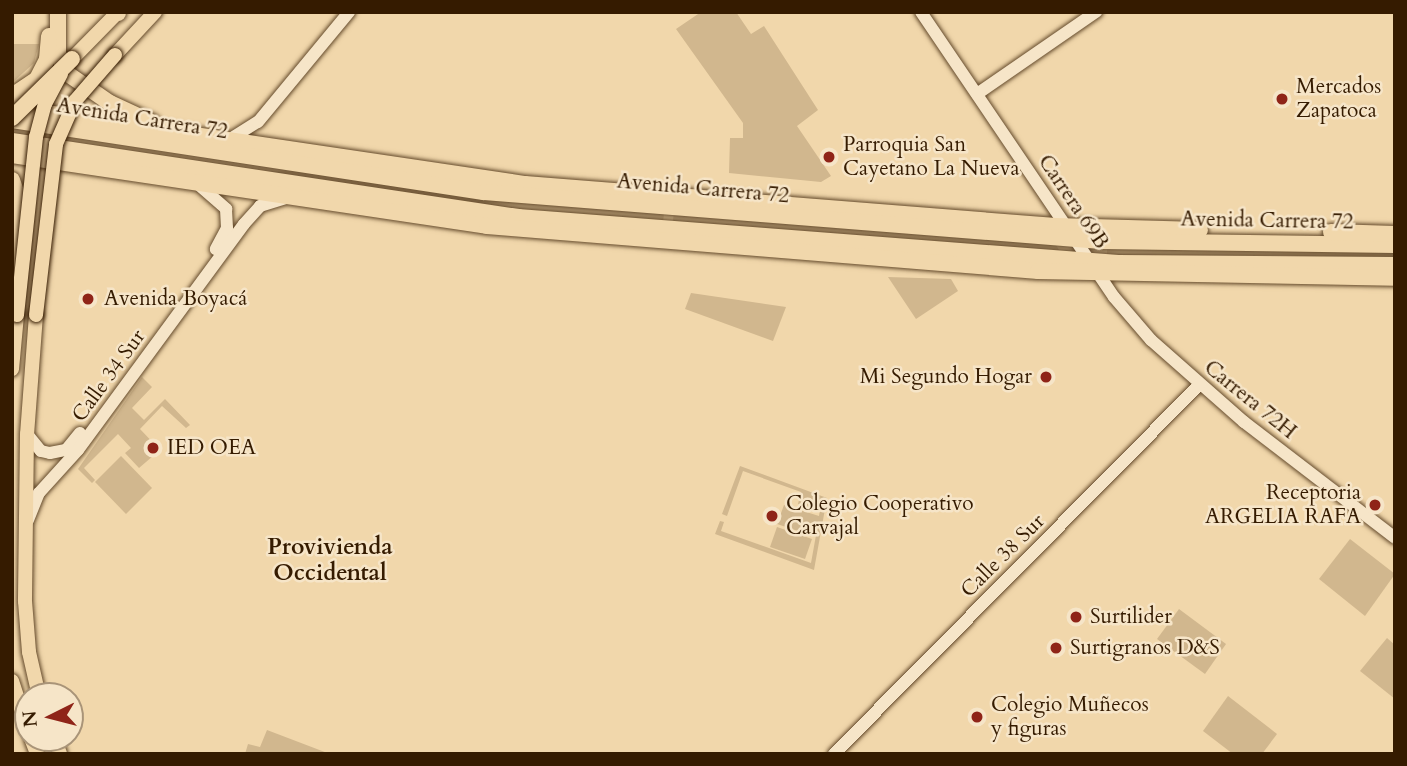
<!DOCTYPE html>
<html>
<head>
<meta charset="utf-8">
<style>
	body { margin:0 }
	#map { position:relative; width:1407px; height:766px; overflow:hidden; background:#f1d7ab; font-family:Cardo,serif }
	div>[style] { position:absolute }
	.green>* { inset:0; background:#d1b78e }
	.roads { filter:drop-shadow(0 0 2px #644a2b) drop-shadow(0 0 2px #644a2b) }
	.tertiary>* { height:12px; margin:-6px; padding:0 6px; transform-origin:6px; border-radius:6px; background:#f6e5c8 }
	.primary>* { height:14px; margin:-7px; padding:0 7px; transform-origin:7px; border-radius:7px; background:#f1d7ab }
	.trunk>* { height:16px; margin:-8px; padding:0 8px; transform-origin:8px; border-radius:8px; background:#f1d7ab }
	.bridges { filter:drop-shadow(0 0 2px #351b00) drop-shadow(0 0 2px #351b00) }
	.primary-bridge>* { height:14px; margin:-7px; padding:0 7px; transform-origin:7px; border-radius:7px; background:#f1d7ab }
	.trunk-bridge>* { height:16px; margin:-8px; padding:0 8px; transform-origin:8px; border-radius:8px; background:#f1d7ab }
	.dots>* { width:19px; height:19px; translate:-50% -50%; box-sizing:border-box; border:4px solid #f6e5c8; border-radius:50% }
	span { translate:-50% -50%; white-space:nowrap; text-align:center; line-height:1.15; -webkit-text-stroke:5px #f6e5c8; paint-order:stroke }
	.poi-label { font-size:21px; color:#351b00 }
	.left { translate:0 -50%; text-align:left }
	.right { translate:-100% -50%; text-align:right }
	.street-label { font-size:21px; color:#351b00 }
	.neighbourhood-label { font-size:23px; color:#351b00; font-weight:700 }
	.frame { position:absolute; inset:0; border:14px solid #351b00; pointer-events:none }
	.north { position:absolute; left:14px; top:682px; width:70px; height:70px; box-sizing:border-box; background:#f6e5c8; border:2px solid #a99478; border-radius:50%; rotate:264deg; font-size:19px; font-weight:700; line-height:28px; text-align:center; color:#351b00 }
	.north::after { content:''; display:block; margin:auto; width:24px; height:32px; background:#8f2418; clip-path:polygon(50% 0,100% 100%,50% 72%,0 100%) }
</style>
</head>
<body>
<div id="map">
	<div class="green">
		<div style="clip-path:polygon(701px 12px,736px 12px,751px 34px,764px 26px,818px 110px,797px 126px,831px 176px,821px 182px,729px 173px,730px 138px,743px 138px,743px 123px,676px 29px)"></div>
		<div style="clip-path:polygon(12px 44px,39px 44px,34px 63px,12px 83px)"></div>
		<div style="clip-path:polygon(300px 171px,450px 193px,664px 212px,663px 225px,512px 213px,254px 172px)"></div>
		<div style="clip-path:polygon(674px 213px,1056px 245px,1059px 250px,672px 226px)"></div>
		<div style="clip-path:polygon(1395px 248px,1395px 262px,1285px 255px,1107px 256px,1107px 249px)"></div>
		<div style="clip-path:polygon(888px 277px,951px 279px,958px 291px,916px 319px)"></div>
		<div style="clip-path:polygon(691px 293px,786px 307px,773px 341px,685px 309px)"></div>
		<div style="clip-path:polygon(142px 377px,152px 387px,132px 408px,144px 420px,165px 399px,190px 425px,186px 428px,162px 406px,140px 429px,160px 450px,139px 468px,125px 453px,131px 448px,118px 434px,84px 468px,95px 480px,92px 483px,78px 469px)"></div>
		<div style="clip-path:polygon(121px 456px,152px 488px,126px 514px,95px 482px)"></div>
		<div style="clip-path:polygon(740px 466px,827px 498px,814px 570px,715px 534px,720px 521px,724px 522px,721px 531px,811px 563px,818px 524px,813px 536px,777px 524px,784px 505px,819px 516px,821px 504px,811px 500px,808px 507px,798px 504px,801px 492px,743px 471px,727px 516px,722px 514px)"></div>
		<div style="clip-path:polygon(777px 527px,812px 539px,805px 559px,770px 547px)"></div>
		<div style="clip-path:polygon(1350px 539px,1395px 574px,1365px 616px,1319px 579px)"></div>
		<div style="clip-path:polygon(1179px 609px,1226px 644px,1205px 674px,1157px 639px)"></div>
		<div style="clip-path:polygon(1387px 638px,1395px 645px,1395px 699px,1360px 671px)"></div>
		<div style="clip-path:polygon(1228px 696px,1277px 734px,1262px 754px,1233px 754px,1203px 731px)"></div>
		<div style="clip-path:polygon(267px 730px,330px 754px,245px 754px,248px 744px,260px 747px)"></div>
	</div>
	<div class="roads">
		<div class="tertiary">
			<div style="left:921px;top:12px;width:344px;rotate:55.9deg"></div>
			<div style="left:1114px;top:297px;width:57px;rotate:49.3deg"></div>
			<div style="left:1151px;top:340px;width:124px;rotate:41.4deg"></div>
			<div style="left:1244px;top:422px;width:190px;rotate:37.5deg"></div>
			<div style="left:977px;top:94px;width:145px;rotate:-34.6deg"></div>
			<div style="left:227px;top:141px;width:36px;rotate:-32deg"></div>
			<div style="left:258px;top:122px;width:143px;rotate:-50.4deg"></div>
			<div style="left:200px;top:186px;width:35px;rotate:41deg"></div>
			<div style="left:226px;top:209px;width:19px;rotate:87deg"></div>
			<div style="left:227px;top:228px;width:24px;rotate:118deg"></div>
			<div style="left:27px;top:434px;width:22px;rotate:51deg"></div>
			<div style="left:41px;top:451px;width:9px;rotate:13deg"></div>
			<div style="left:50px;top:453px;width:16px;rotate:-11deg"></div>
			<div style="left:66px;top:450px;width:22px;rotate:-51deg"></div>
			<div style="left:28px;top:520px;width:29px;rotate:-68deg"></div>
			<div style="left:39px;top:493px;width:58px;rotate:-47.8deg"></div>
			<div style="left:78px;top:450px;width:280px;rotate:-53.7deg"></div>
			<div style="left:244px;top:224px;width:24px;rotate:-48deg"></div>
			<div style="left:260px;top:206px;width:27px;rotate:-17deg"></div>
			<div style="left:834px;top:754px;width:520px;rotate:-45.31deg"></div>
		</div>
		<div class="primary">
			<div style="left:115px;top:55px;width:59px;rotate:-47.1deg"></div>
			<div style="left:72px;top:59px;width:66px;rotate:-45.6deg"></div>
			<div style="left:36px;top:315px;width:119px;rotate:94.3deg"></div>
			<div style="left:27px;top:434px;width:167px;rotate:90.7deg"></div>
			<div style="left:25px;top:601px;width:51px;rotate:85.5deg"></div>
			<div style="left:29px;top:652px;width:45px;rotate:77.2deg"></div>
			<div style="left:12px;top:369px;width:54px;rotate:-84.7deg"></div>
			<div style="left:12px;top:681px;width:52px;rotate:71.9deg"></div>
			<div style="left:31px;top:738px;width:17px;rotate:69deg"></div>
			<div style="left:54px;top:738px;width:17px;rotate:69deg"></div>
		</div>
		<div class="trunk">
			<div style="left:58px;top:12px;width:41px;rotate:90deg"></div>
			<div style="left:58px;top:53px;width:20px;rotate:70deg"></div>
			<div style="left:65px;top:72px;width:55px;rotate:34.6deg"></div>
			<div style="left:110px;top:103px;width:47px;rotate:24.9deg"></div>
			<div style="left:118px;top:13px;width:1px;rotate:-90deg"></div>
			<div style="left:12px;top:96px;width:30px;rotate:-34deg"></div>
			<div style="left:37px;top:79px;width:22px;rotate:-63deg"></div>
			<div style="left:47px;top:59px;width:23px;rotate:-85deg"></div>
			<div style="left:12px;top:108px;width:519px;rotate:8.43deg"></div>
			<div style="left:525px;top:184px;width:532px;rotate:4.53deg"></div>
			<div style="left:1055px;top:226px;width:145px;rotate:1.6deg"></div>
			<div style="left:12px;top:120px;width:477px;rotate:8.7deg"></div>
			<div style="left:484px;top:192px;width:619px;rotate:4.54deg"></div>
			<div style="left:1101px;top:241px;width:294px;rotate:0.8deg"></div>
			<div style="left:12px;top:141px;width:512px;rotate:8.54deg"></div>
			<div style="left:518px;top:217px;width:602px;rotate:4.38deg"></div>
			<div style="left:1118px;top:263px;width:277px;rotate:0.4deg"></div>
			<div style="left:12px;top:155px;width:480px;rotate:8.5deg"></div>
			<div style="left:487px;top:226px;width:553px;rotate:4.67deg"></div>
			<div style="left:1038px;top:271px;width:357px;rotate:1.1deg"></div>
			<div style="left:12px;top:180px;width:31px;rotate:71deg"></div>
			<div style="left:22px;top:209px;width:78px;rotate:97.4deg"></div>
			<div style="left:1331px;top:232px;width:64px;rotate:1.8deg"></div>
		</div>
	</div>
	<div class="bridges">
		<div class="primary-bridge">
			<div style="left:17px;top:315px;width:179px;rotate:-83.9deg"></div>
			<div style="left:36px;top:137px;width:34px;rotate:-75deg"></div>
			<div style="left:45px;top:104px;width:34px;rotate:-62deg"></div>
			<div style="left:36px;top:315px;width:172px;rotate:-83.3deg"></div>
			<div style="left:56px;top:144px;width:47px;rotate:-66.2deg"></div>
			<div style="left:75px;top:101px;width:61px;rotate:-49deg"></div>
		</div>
		<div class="trunk-bridge">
			<div style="left:12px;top:118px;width:84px;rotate:-44.5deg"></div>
		</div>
	</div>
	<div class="dots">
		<div style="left:1282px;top:99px;background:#8f2418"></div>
		<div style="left:829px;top:157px;background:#8f2418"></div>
		<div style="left:88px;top:299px;background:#8f2418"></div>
		<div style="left:1046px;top:377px;background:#8f2418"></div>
		<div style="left:153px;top:448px;background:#8f2418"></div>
		<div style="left:1375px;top:505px;background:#8f2418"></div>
		<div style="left:772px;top:516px;background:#8f2418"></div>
		<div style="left:1076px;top:617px;background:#8f2418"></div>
		<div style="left:1056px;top:648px;background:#8f2418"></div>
		<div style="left:977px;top:717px;background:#8f2418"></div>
	</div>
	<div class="poi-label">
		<span class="left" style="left:1296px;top:99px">Mercados<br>Zapatoca</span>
		<span class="left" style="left:843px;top:157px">Parroquia San<br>Cayetano La Nueva</span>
		<span class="left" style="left:104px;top:299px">Avenida Boyacá</span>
		<span class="right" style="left:1032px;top:377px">Mi Segundo Hogar</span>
		<span class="left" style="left:167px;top:448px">IED OEA</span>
		<span class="right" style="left:1361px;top:505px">Receptoria<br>ARGELIA RAFA</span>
		<span class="left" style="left:786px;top:516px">Colegio Cooperativo<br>Carvajal</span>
		<span class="left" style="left:1090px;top:617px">Surtilider</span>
		<span class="left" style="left:1070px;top:648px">Surtigranos D&amp;S</span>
		<span class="left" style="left:991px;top:717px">Colegio Muñecos<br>y figuras</span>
	</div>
	<div class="street-label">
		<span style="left:142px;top:119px;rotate:9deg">Avenida Carrera 72</span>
		<span style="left:703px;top:189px;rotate:5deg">Avenida Carrera 72</span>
		<span style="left:1073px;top:202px;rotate:56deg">Carrera 69B</span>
		<span style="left:1267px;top:221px;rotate:1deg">Avenida Carrera 72</span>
		<span style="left:109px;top:376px;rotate:-54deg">Calle 34 Sur</span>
		<span style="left:1250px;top:400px;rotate:39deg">Carrera 72H</span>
		<span style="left:1003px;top:556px;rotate:-45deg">Calle 38 Sur</span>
	</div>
	<div class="neighbourhood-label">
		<span style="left:330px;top:560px">Provivienda<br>Occidental</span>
	</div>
	<div class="frame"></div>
	<div class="north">N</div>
</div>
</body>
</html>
